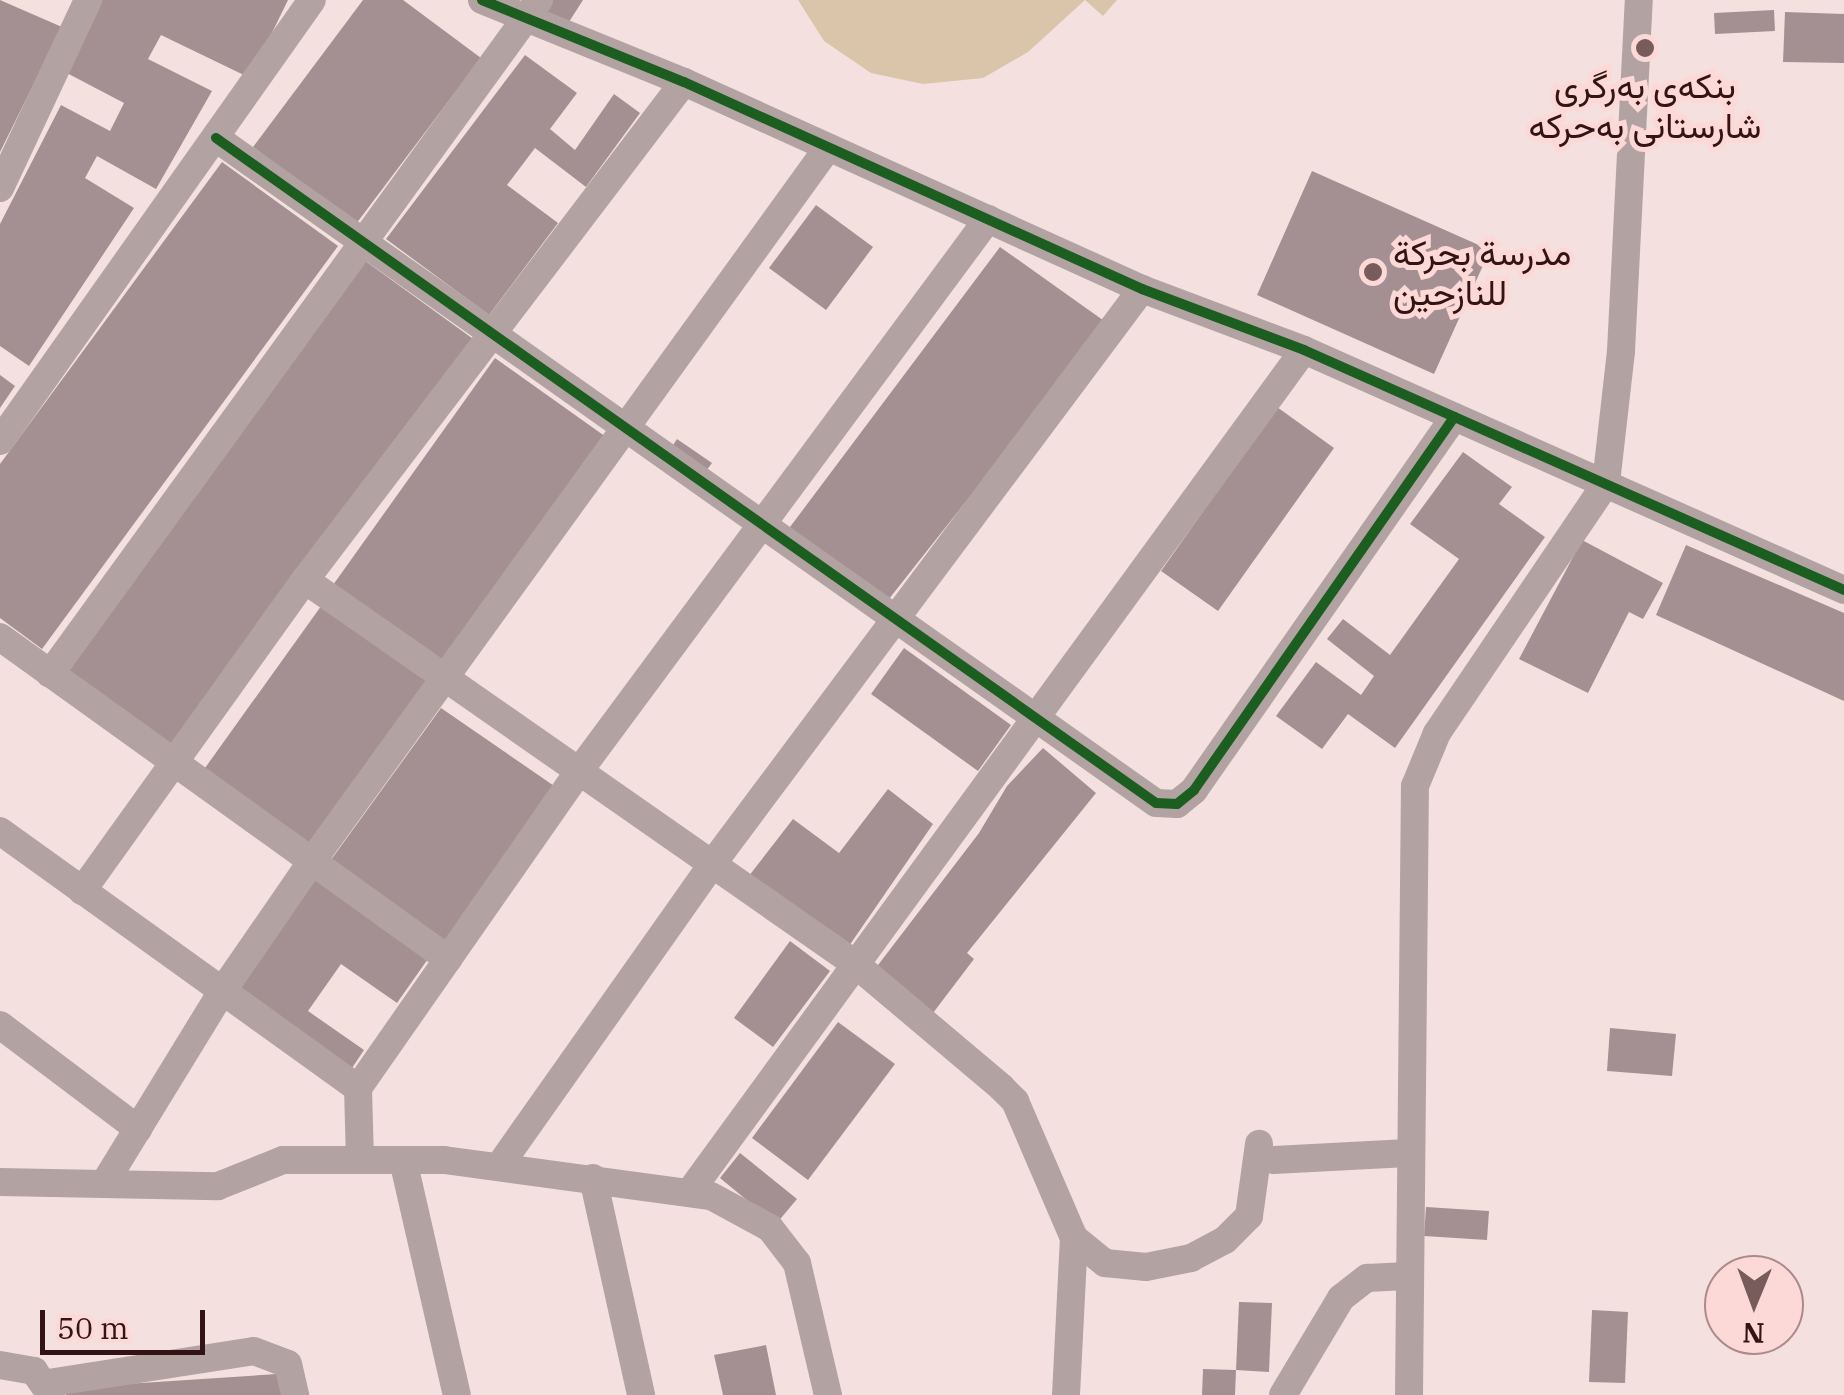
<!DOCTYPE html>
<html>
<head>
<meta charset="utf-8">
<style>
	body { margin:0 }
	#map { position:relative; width:1844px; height:1395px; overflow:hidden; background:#f4e1df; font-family:"IBM Plex Serif",Vazirmatn,serif }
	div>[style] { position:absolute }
	.green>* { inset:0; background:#dac4aa }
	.building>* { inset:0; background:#a49093 }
	.minor>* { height:28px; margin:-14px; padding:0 14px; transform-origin:14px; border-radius:14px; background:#b2a3a2 }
	.cycleway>* { height:10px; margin:-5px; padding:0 5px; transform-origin:5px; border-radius:5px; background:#1b5e20 }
	.dots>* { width:28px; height:28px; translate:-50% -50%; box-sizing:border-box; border:5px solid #fcd9d7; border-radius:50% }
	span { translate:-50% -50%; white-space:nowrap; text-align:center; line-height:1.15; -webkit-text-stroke:10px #fcd9d7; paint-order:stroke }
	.poi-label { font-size:35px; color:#331414 }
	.left { translate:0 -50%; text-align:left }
	.north { position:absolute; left:1704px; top:1255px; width:100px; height:100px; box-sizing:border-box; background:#fcd9d7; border:2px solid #ac8a89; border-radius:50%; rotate:181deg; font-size:28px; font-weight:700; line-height:40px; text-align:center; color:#331414 }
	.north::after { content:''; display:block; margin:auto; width:35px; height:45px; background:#775c5b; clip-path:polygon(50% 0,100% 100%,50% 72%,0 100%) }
	.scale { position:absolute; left:40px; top:1310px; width:165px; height:45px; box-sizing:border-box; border:5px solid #331414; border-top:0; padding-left:12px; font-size:30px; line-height:35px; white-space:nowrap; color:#331414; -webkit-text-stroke:8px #fcd9d7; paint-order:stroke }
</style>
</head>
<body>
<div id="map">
	<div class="green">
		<div style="clip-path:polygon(798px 0,1117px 0,1103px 16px,1085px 0,1028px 52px,983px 78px,923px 84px,871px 73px,824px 41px)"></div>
	</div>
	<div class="building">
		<div style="clip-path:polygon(0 0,62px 27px,0 152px)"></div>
		<div style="clip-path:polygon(96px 0,288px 0,250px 78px,161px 35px,148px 59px,212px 91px,156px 189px,97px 156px,85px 178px,134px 208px,29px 366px,0 346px,0 224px,61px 105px,110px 131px,124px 103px,63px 71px)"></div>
		<div style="clip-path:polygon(363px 0,403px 0,481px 58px,356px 224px,253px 147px)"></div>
		<div style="clip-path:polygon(551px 0,583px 0,567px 25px,544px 10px)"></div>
		<div style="clip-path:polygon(1774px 10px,1775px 31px,1715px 34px,1714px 13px)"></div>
		<div style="clip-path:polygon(1785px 12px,1844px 14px,1844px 63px,1783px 62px)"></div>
		<div style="clip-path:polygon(525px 55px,577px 93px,550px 129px,575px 150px,614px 94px,640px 113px,586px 187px,535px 148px,507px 185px,558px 223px,489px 315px,386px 239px)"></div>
		<div style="clip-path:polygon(222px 162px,338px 246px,42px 649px,0 618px,0 464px)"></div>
		<div style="clip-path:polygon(1312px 171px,1490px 250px,1434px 374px,1257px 295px)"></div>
		<div style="clip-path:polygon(816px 205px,873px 247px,826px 310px,769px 268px)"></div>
		<div style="clip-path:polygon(1000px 247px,1107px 323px,885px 604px,787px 531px)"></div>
		<div style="clip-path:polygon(364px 260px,476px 341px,176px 750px,63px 669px)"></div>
		<div style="clip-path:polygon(495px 358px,606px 437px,440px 671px,328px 592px)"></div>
		<div style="clip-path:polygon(0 375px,15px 386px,0 408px)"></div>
		<div style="clip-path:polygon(1277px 407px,1334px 448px,1218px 611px,1161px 571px)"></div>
		<div style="clip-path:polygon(677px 439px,712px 463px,700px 479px,666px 456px)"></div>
		<div style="clip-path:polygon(1463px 452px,1512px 487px,1499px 504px,1545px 537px,1395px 748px,1348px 714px,1322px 749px,1276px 716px,1316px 662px,1361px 695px,1374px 676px,1327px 639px,1343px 619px,1390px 655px,1459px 559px,1410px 524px)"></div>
		<div style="clip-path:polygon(1582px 540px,1663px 583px,1643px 619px,1629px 612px,1588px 693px,1519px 659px)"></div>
		<div style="clip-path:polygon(1686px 545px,1844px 613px,1844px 701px,1656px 615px)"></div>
		<div style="clip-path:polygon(324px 602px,436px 682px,314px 854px,200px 775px)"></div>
		<div style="clip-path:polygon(904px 648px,1011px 725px,978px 771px,871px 694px)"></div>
		<div style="clip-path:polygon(441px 708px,560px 790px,446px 945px,328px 864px)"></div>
		<div style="clip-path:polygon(1043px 748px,1096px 793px,967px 953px,974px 959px,933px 1013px,875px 969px,979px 833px,1007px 786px)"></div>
		<div style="clip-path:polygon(888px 789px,933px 824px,849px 946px,745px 881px,793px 819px,839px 853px)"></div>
		<div style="clip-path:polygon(317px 877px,430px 956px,397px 1003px,341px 964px,308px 1011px,364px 1050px,348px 1074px,235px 995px)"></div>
		<div style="clip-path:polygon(790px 941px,830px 971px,773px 1047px,734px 1018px)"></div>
		<div style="clip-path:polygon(838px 1022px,895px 1064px,808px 1180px,752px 1138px)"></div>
		<div style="clip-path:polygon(1610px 1028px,1676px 1034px,1672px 1076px,1607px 1071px)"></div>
		<div style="clip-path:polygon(740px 1153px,797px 1199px,776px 1224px,720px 1178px)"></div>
		<div style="clip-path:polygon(1426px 1207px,1489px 1211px,1487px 1240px,1424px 1236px)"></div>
		<div style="clip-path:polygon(1239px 1302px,1272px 1303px,1269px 1372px,1236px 1370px)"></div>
		<div style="clip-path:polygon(1592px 1310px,1628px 1312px,1625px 1383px,1589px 1382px)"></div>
		<div style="clip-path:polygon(766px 1345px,776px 1395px,723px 1395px,714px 1355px)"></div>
		<div style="clip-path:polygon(1203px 1369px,1236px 1370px,1235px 1395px,1202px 1395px)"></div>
		<div style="clip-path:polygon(277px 1374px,282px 1395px,66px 1395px,64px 1388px)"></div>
	</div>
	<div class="minor">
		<div style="left:482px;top:0;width:218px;rotate:22.1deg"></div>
		<div style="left:684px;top:82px;width:503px;rotate:24.32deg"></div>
		<div style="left:1142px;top:289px;width:173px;rotate:20.6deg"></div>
		<div style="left:1304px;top:350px;width:591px;rotate:23.96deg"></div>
		<div style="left:216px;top:138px;width:1151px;rotate:35.28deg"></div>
		<div style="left:1156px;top:803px;width:21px;rotate:3deg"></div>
		<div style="left:1177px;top:804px;width:22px;rotate:-39deg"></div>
		<div style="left:1194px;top:790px;width:455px;rotate:-55.1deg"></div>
		<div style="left:0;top:188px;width:208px;rotate:-64.9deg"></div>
		<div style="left:0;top:441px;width:540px;rotate:-54.72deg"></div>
		<div style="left:305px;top:580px;width:669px;rotate:34.9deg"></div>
		<div style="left:854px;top:963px;width:192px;rotate:40.1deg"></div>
		<div style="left:1001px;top:1087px;width:20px;rotate:45deg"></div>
		<div style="left:1015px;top:1101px;width:149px;rotate:66.7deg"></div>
		<div style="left:1074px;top:1238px;width:40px;rotate:39deg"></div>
		<div style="left:1105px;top:1263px;width:41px;rotate:5.6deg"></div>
		<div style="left:1146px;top:1267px;width:46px;rotate:-11.3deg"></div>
		<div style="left:1191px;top:1258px;width:38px;rotate:-28deg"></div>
		<div style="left:1225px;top:1240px;width:34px;rotate:-45deg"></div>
		<div style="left:1249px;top:1216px;width:73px;rotate:-82.1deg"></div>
		<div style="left:0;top:637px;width:552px;rotate:35.71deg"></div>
		<div style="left:50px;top:674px;width:833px;rotate:-54.04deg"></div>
		<div style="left:0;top:831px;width:441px;rotate:35.7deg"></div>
		<div style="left:82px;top:891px;width:383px;rotate:-54.4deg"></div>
		<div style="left:305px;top:580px;width:626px;rotate:-52.73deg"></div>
		<div style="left:0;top:1025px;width:173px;rotate:37deg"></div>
		<div style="left:360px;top:1160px;width:72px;rotate:-91.6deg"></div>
		<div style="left:358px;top:1088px;width:383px;rotate:-55.1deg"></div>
		<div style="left:577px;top:774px;width:691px;rotate:-53.48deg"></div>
		<div style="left:403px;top:1160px;width:241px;rotate:77.1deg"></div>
		<div style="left:1274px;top:1160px;width:134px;rotate:-3deg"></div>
		<div style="left:500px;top:1165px;width:365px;rotate:-54.8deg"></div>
		<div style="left:710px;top:867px;width:722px;rotate:-53.23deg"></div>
		<div style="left:593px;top:1178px;width:222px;rotate:77.5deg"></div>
		<div style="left:107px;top:1179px;width:222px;rotate:-58.5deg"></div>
		<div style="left:223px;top:990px;width:153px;rotate:-55.4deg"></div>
		<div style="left:310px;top:864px;width:882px;rotate:-54.13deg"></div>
		<div style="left:0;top:1182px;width:218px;rotate:1.1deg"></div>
		<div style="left:218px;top:1186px;width:70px;rotate:-21.8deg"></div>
		<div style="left:283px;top:1160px;width:161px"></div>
		<div style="left:444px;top:1160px;width:269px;rotate:7.7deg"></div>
		<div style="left:711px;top:1196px;width:67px;rotate:28.5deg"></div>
		<div style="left:770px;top:1228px;width:44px;rotate:52.4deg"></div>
		<div style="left:797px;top:1263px;width:136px;rotate:76.8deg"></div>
		<div style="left:689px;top:1193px;width:1043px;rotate:-53.89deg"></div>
		<div style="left:0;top:1365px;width:35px;rotate:10deg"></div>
		<div style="left:34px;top:1371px;width:29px;rotate:55deg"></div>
		<div style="left:48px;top:1383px;width:208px;rotate:-8.8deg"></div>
		<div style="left:254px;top:1351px;width:36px;rotate:21deg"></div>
		<div style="left:288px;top:1364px;width:32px;rotate:77deg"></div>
		<div style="left:1066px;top:1395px;width:157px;rotate:-87.1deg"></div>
		<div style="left:1283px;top:1395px;width:113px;rotate:-59.1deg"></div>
		<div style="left:1341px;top:1298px;width:33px;rotate:-38deg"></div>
		<div style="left:1367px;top:1278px;width:40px;rotate:-2.9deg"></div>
		<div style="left:1409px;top:1395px;width:609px;rotate:-89.44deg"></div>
		<div style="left:1415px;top:786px;width:57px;rotate:-67.5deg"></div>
		<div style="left:1437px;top:733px;width:302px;rotate:-55.9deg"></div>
		<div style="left:1606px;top:483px;width:133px;rotate:-83.5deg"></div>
		<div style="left:1621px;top:351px;width:351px;rotate:-87.1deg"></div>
	</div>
	<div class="cycleway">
		<div style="left:482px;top:0;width:218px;rotate:22.1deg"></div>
		<div style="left:684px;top:82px;width:503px;rotate:24.32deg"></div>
		<div style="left:1142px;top:289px;width:173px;rotate:20.6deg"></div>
		<div style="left:1304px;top:350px;width:591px;rotate:23.96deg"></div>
		<div style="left:216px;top:138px;width:1151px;rotate:35.28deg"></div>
		<div style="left:1156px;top:803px;width:21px;rotate:3deg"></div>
		<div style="left:1177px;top:804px;width:22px;rotate:-39deg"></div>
		<div style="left:1194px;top:790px;width:455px;rotate:-55.1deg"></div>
	</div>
	<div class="dots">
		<div style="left:1645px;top:48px;background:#775c5b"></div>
		<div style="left:1373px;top:272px;background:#775c5b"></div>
	</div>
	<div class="poi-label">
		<span style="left:1645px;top:105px">بنکەی بەرگری<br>شارستانی بەحرکە</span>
		<span class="left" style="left:1393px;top:272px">مدرسة بحركة<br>للنازحين</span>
	</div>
	<div class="north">N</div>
	<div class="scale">50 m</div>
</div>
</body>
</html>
